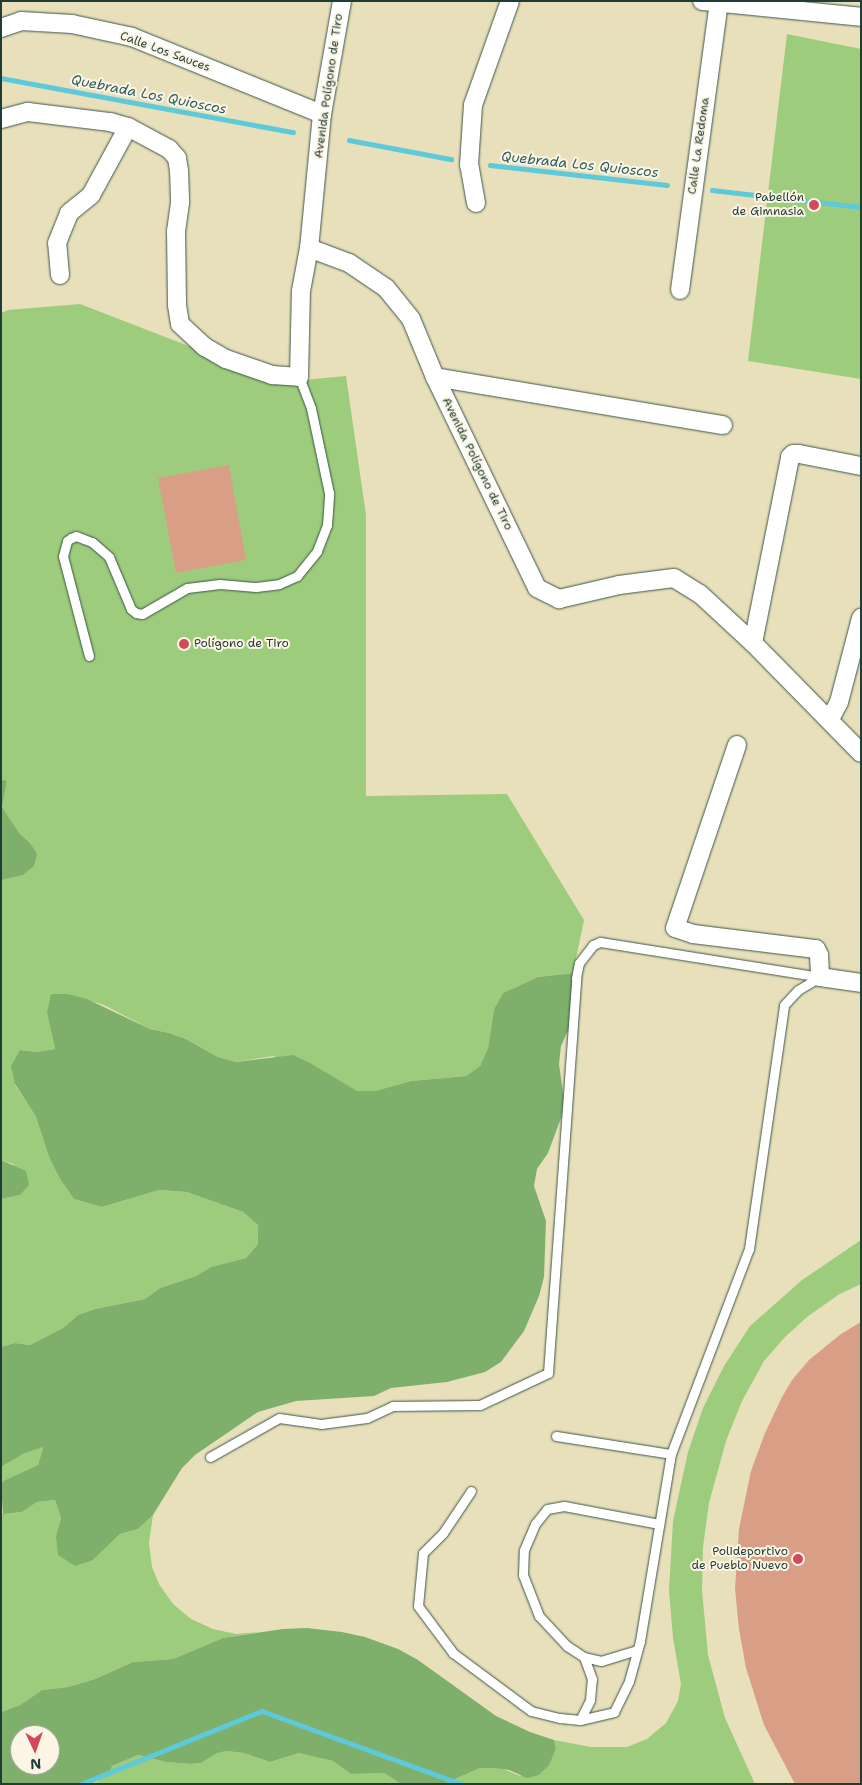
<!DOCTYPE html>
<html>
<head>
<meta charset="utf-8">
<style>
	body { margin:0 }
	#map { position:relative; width:862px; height:1785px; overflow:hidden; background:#e7e0bb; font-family:"Shantell Sans",sans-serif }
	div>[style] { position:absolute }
	.green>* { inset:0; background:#9dcd7c }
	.forest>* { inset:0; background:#7eb06c }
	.stream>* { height:4.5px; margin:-2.25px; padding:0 2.25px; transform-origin:2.25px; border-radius:2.25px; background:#5ec9d8 }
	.building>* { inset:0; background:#d99f86 }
	.roads { filter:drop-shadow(0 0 1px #3d5548) drop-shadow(0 0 1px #3d5548) }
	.lane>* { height:9px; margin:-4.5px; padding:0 4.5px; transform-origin:4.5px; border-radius:4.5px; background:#fff }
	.street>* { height:18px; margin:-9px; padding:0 9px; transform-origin:9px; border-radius:9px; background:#fff }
	.dots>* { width:14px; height:14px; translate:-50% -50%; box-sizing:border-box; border:2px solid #fcf5e5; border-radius:50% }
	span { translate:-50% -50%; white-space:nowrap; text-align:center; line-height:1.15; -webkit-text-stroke:4px #fcf5e5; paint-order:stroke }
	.street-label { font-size:12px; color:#1f3d34 }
	.poi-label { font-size:12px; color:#1f3d34 }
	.right { translate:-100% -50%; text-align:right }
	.left { translate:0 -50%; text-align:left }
	.water-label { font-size:14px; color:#2f605d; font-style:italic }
	.frame { position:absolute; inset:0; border:2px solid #1f3d34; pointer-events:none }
	.north { position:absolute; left:10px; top:1725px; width:50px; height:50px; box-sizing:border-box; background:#fcf5e5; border:1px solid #a4ab9e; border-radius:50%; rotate:177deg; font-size:14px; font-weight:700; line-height:20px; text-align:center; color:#1f3d34 }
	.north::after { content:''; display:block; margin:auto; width:18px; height:22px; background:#d1495b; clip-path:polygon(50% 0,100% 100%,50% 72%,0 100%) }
</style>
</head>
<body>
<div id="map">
	<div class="green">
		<div style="clip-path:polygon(787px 34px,861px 49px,861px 379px,748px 361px)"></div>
		<div style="clip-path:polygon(80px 304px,282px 382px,346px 376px,366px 515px,366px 796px,507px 794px,584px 920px,573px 973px,538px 977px,503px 993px,494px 1009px,488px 1048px,480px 1066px,466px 1076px,411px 1081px,375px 1091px,357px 1091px,273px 1056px,236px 1062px,218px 1057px,186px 1039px,169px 1033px,150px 1029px,104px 1005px,68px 994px,47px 1013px,55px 1049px,37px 1052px,20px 1050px,15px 1085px,36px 1117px,49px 1157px,60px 1179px,74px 1199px,102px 1207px,159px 1190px,187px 1192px,243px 1212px,258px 1225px,258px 1244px,246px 1258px,211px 1267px,196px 1276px,160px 1288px,145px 1299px,95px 1309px,78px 1315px,63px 1328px,30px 1345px,15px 1343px,1px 1347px,1px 1199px,20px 1195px,13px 1164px,1px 1160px,1px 880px,23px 874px,34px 866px,30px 843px,20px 834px,2px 807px,7px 781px,1px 779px,1px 313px,8px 310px)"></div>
		<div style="clip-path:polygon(861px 1240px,861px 1284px,838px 1295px,807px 1317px,785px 1337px,764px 1361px,742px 1401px,726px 1441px,709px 1503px,703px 1547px,702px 1590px,708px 1655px,725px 1718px,755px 1784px,444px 1784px,480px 1768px,501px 1768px,520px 1776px,551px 1759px,556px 1749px,554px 1740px,591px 1747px,627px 1747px,647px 1739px,666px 1723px,678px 1701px,681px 1684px,673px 1638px,669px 1591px,673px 1521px,688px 1452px,703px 1408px,724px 1366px,750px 1326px,802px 1280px)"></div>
		<div style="clip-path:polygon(43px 1446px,38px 1465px,3px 1481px,1px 1484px,1px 1467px,25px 1453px)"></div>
		<div style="clip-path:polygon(55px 1500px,61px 1518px,56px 1536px,93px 1560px,120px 1534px,138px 1529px,153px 1515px,149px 1543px,152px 1567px,159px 1584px,173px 1604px,191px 1619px,213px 1629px,236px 1634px,260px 1632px,223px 1638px,173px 1659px,133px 1662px,95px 1679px,68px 1687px,42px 1690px,20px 1705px,1px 1712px,1px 1511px,3px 1514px,22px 1512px,37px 1502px)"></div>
		<div style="clip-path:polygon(226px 1751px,244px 1753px,270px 1762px,299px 1753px,311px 1756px,333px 1761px,351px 1774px,384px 1773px,401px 1784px,91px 1784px,97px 1782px,112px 1766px,138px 1755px,166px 1762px,191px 1764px,201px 1763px,217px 1752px)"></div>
	</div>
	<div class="forest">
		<div style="clip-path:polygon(1px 779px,7px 781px,2px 807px,20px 834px,30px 843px,37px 854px,34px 866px,23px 875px,1px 880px)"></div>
		<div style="clip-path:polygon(573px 973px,576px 1013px,561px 1046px,559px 1064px,564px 1100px,561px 1118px,548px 1153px,537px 1169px,534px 1186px,546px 1221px,544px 1277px,539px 1296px,524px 1331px,501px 1362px,485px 1372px,447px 1382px,391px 1388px,374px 1396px,296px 1401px,258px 1412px,195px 1455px,182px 1468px,153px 1515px,138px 1529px,120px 1534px,93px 1560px,75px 1566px,58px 1555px,56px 1536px,61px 1518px,55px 1500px,37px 1502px,22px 1512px,3px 1514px,1px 1485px,3px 1481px,38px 1465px,43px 1447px,25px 1453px,1px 1467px,1px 1347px,15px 1343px,30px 1345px,63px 1328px,78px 1315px,95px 1309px,145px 1299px,160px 1288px,196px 1276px,211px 1267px,246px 1258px,258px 1244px,258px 1225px,243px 1212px,187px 1192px,159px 1190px,102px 1207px,74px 1199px,60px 1179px,49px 1157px,36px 1117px,15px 1084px,11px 1066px,20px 1050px,37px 1052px,55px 1049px,47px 1013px,51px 994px,68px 994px,87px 999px,150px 1029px,169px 1033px,186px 1039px,218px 1057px,236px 1062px,293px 1055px,310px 1063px,357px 1091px,375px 1091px,411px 1081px,466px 1076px,480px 1066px,488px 1048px,494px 1009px,503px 993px,538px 977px)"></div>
		<div style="clip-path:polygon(1px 1160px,26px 1171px,29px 1185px,20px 1195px,1px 1199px)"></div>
		<div style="clip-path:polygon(evenodd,307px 1628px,342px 1632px,365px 1637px,398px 1649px,418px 1660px,496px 1716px,530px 1732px,554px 1740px,556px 1749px,549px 1765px,539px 1775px,527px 1778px,509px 1770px,495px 1768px,480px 1768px,444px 1784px,401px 1784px,384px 1773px,351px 1774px,333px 1761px,311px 1756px,299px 1753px,270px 1762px,244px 1753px,226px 1751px,217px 1753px,201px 1763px,191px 1764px,166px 1762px,138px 1755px,112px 1766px,109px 1774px,91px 1784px,1px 1784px,1px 1712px,20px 1705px,42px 1690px,68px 1687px,95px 1679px,133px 1662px,173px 1659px,223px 1638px,283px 1629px,307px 1628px,20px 1735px,50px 1735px,50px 1765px,20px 1765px,20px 1735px)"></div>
	</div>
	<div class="stream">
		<div style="left:1px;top:78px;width:297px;rotate:10.5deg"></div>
		<div style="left:349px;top:140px;width:104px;rotate:10.6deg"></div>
		<div style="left:490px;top:165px;width:178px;rotate:6.4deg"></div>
		<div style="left:712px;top:190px;width:150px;rotate:6.5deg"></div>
		<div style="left:81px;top:1784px;width:195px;rotate:-22deg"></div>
		<div style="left:262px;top:1711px;width:212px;rotate:20.1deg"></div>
	</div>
	<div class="building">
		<div style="clip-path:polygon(229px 465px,246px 560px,176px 573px,158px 478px)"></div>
		<div style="clip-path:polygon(861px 1322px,861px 1784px,795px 1784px,764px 1725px,746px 1668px,739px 1629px,735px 1589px,739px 1529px,751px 1471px,765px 1433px,782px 1397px,792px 1380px,809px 1360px,841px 1334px)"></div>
	</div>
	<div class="roads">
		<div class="lane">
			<div style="left:89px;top:656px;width:103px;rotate:-104.6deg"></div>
			<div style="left:63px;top:556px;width:16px;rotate:-75deg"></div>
			<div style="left:67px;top:541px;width:5px;rotate:-37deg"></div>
			<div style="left:71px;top:538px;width:5px;rotate:-22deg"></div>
			<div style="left:76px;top:536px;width:17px;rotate:21deg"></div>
			<div style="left:92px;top:542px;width:23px;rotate:41deg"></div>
			<div style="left:109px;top:557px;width:56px;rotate:67.1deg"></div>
			<div style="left:131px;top:609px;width:6px;rotate:39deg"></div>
			<div style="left:136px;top:613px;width:6px;rotate:9deg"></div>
			<div style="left:142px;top:614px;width:52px;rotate:-30deg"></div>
			<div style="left:187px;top:588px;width:33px;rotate:-7deg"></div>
			<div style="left:220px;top:584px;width:36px;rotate:5deg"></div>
			<div style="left:256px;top:587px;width:23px;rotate:-7deg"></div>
			<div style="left:279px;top:584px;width:20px;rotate:-24deg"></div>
			<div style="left:297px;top:576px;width:32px;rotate:-51deg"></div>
			<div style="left:317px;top:551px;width:28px;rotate:-69deg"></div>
			<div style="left:327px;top:525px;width:32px;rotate:-86deg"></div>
			<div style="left:329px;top:493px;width:87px;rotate:-102deg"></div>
			<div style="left:311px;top:408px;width:33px;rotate:-111deg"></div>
			<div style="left:556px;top:1436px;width:116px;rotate:8.9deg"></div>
			<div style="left:210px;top:1457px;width:79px;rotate:-29.5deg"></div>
			<div style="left:279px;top:1418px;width:42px;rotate:8.1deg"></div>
			<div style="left:321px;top:1424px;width:46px;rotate:-7.4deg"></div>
			<div style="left:367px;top:1418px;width:29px;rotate:-25deg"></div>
			<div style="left:393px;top:1406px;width:87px;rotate:-0.7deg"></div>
			<div style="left:480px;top:1405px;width:75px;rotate:-25.2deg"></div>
			<div style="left:548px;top:1373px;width:396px;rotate:-85.9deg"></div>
			<div style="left:576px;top:978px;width:15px;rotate:-79deg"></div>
			<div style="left:579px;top:963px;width:23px;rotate:-52deg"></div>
			<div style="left:593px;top:945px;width:8px;rotate:-23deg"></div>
			<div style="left:600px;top:942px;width:223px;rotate:9deg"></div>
			<div style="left:471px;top:1491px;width:50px;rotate:123.7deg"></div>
			<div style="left:443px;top:1533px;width:28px;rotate:135deg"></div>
			<div style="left:423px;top:1553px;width:53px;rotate:95.4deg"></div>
			<div style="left:418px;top:1606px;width:59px;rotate:53.3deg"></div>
			<div style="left:453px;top:1653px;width:97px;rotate:36.6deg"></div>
			<div style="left:531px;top:1711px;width:30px;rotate:14deg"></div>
			<div style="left:560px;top:1718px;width:20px;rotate:6deg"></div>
			<div style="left:580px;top:1720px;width:35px;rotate:-13deg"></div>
			<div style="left:614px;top:1712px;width:34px;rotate:-64deg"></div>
			<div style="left:629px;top:1681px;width:41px;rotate:-74.6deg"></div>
			<div style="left:640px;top:1641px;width:190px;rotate:-80.6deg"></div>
			<div style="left:671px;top:1454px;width:219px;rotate:-69.2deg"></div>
			<div style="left:749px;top:1249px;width:246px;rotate:-81.8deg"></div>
			<div style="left:784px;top:1005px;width:21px;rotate:-47deg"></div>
			<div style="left:798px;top:990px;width:26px;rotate:-31deg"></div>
			<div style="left:637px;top:1650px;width:38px;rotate:163deg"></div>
			<div style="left:601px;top:1661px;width:17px;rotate:-167deg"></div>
			<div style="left:584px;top:1657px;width:20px;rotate:-147deg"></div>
			<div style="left:567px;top:1646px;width:41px;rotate:-133deg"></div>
			<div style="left:539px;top:1616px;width:44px;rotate:-111.3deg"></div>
			<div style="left:523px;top:1575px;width:25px;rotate:-88deg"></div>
			<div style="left:524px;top:1550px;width:28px;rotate:-67deg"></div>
			<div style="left:535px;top:1524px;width:19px;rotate:-51deg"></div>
			<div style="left:547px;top:1509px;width:17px;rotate:-10deg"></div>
			<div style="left:564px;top:1506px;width:97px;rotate:10.7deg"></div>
			<div style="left:580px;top:1720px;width:22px;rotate:-63deg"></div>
			<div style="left:590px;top:1700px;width:21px;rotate:-85deg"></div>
			<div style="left:592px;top:1679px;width:23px;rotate:-110deg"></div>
		</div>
		<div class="street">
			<div style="left:342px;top:1px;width:115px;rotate:100deg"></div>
			<div style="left:322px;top:114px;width:135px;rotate:95.5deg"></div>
			<div style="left:309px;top:248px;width:43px;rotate:20.6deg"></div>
			<div style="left:349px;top:263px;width:45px;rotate:34deg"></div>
			<div style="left:386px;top:288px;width:40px;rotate:51deg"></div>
			<div style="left:411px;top:319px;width:63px;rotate:67.5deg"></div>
			<div style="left:435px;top:377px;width:234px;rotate:64.2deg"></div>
			<div style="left:537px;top:588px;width:25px;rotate:27deg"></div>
			<div style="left:559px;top:599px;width:62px;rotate:-13.1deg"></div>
			<div style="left:619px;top:585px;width:55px;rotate:-7.3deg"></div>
			<div style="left:674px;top:578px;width:31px;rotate:32deg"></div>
			<div style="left:700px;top:594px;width:72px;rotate:42.8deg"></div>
			<div style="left:753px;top:643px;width:154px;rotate:45.5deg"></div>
			<div style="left:702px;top:1px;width:160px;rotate:5.7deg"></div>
			<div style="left:1px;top:28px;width:21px;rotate:-19deg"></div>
			<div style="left:21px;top:21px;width:51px;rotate:3.4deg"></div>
			<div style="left:72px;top:24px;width:61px;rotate:12.2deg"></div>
			<div style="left:132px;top:37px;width:205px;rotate:22.1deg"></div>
			<div style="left:1px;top:119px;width:28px;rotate:-15deg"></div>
			<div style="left:28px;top:112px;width:83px;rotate:7deg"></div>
			<div style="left:110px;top:122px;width:19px;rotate:16deg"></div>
			<div style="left:128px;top:127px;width:47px;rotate:28.2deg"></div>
			<div style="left:169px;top:149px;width:12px;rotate:48deg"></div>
			<div style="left:177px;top:158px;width:12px;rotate:81deg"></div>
			<div style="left:179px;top:170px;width:33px;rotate:88deg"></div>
			<div style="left:180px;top:203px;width:28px;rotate:98deg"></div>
			<div style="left:176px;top:231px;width:74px;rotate:89.2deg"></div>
			<div style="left:177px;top:305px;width:19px;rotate:81deg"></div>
			<div style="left:180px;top:324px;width:34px;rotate:43deg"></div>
			<div style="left:205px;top:347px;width:24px;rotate:30deg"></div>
			<div style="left:226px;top:359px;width:49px;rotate:19.2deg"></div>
			<div style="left:272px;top:375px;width:27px;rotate:4deg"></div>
			<div style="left:299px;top:377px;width:86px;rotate:-88.7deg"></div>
			<div style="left:301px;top:291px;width:44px;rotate:-79.5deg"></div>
			<div style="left:476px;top:203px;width:39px;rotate:-100deg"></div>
			<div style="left:469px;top:165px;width:60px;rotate:-86.2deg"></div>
			<div style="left:473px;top:105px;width:110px;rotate:-70.4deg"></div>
			<div style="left:60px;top:275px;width:32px;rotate:-95deg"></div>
			<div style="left:57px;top:243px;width:32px;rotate:-68deg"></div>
			<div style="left:69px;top:213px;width:28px;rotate:-39deg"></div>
			<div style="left:91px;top:195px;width:77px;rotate:-61.4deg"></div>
			<div style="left:680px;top:290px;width:291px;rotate:-82.3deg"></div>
			<div style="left:435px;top:377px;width:292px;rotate:9.5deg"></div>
			<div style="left:753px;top:643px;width:190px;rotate:-78.7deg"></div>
			<div style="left:790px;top:457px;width:4px;rotate:-45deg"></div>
			<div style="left:793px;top:454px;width:6px"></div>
			<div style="left:799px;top:454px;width:63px;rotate:11deg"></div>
			<div style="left:830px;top:719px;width:19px;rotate:-62deg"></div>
			<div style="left:839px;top:702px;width:87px;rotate:-75.3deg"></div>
			<div style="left:737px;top:745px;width:193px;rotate:108.7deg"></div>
			<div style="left:675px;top:928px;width:19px;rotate:18deg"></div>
			<div style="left:693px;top:934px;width:124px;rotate:7deg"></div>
			<div style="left:816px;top:949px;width:7px;rotate:63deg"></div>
			<div style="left:819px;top:955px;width:22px;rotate:87deg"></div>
			<div style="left:820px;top:977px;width:41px;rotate:8.3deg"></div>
		</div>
	</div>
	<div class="dots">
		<div style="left:814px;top:205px;background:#d1495b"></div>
		<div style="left:184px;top:644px;background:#d1495b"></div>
		<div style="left:798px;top:1559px;background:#d1495b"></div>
	</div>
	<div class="street-label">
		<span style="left:165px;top:52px;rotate:20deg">Calle Los Sauces</span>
		<span style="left:329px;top:86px;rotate:-82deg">Avenida Polígono de Tiro</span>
		<span style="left:699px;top:146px;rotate:-82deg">Calle La Redoma</span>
		<span style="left:477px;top:464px;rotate:64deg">Avenida Polígono de Tiro</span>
	</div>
	<div class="poi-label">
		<span class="right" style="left:804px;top:205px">Pabellón<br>de Gimnasia</span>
		<span class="left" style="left:194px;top:644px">Polígono de Tiro</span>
		<span class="right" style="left:788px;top:1559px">Polideportivo<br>de Pueblo Nuevo</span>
	</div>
	<div class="water-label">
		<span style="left:149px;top:94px;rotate:11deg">Quebrada Los Quioscos</span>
		<span style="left:580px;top:164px;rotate:6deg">Quebrada Los Quioscos</span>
	</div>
	<div class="frame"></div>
	<div class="north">N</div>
</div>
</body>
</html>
